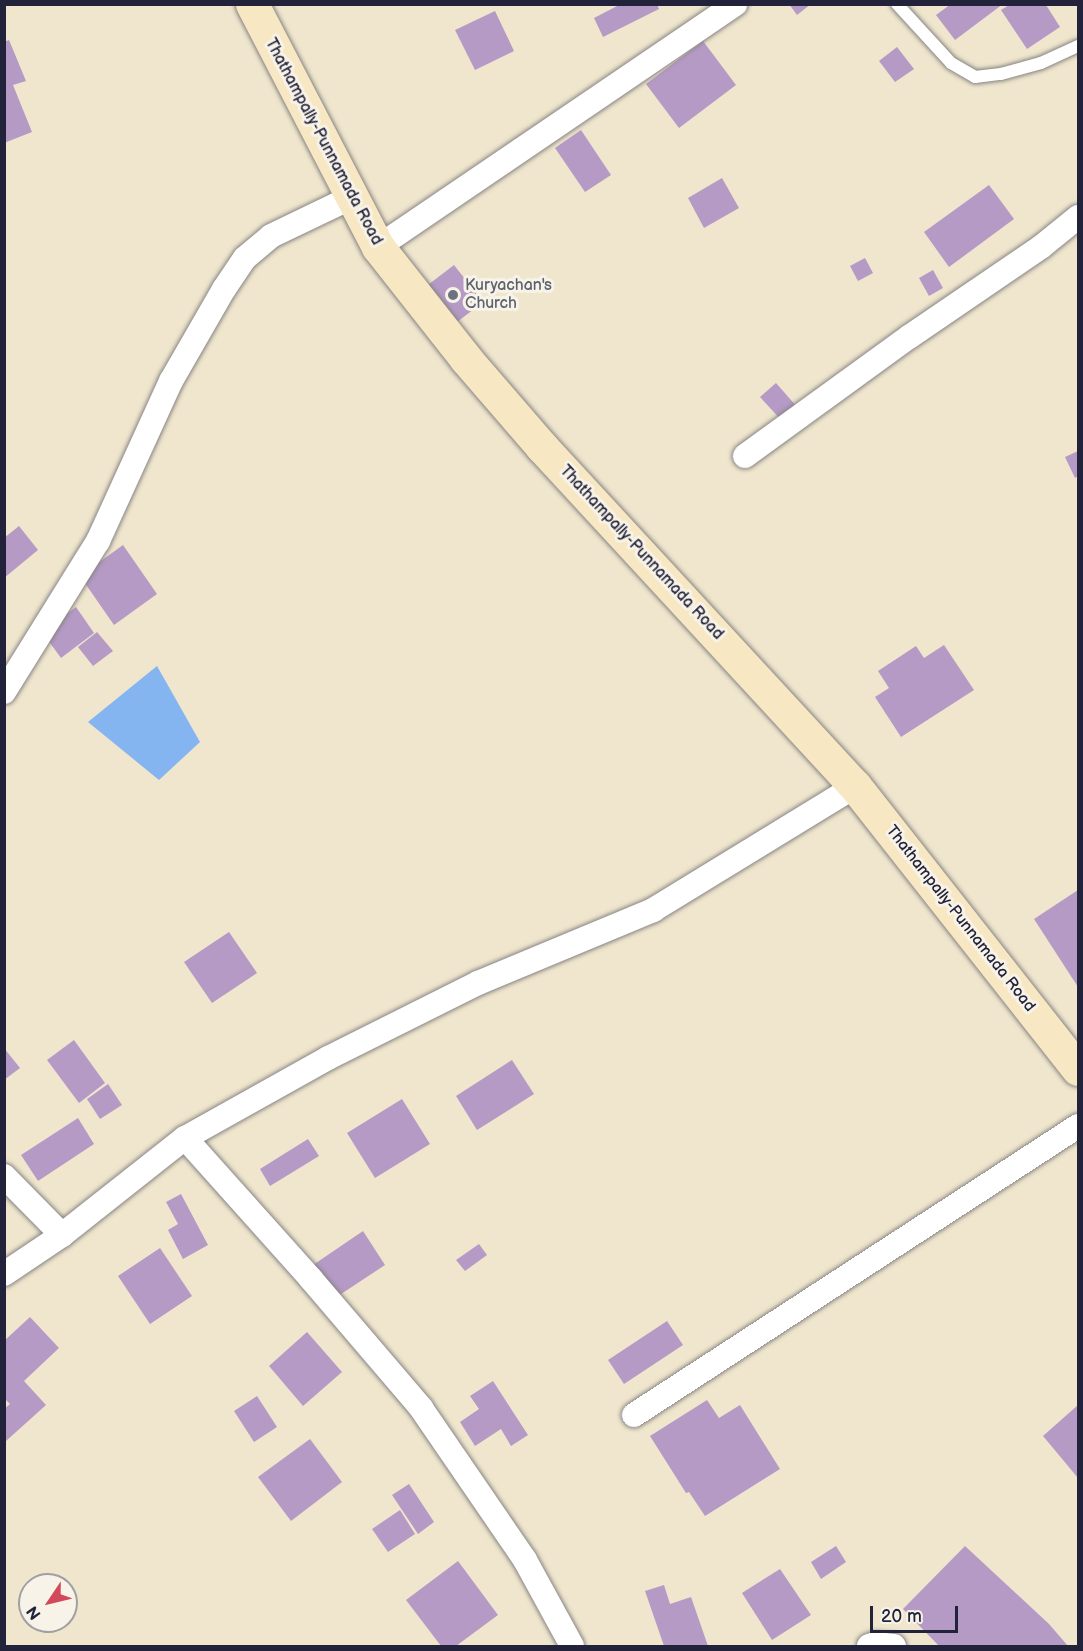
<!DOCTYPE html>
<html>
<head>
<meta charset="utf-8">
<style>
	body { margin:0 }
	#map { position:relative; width:1083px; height:1651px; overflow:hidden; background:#efe6cd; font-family:"Balsamiq Sans",sans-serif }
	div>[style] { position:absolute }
	.water>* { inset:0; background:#84b5f0 }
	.building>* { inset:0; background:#b59ac6 }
	.roads { filter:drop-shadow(0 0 2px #888484) drop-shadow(0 0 2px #888484) }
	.service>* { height:12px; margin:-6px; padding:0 6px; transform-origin:6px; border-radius:6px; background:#fff }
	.minor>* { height:24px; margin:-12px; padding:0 12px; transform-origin:12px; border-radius:12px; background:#fff }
	.secondary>* { height:33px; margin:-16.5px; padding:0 16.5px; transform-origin:16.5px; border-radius:16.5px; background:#f7e8c3 }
	.dots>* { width:16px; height:16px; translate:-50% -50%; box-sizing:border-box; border:3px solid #f7f3e8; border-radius:50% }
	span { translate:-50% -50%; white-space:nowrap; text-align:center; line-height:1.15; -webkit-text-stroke:6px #f7f3e8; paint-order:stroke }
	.street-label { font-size:16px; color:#22223b }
	.worship-label { font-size:16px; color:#5b616d }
	.left { translate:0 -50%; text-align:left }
	.frame { position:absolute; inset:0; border:6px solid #22223b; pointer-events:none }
	.north { position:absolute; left:18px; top:1573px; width:60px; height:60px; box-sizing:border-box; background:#f7f3e8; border:2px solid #a29fa3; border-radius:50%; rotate:235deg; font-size:16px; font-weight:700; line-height:24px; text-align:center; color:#22223b }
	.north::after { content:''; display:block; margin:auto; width:21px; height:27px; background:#d1495b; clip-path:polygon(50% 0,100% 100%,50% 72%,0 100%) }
	.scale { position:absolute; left:870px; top:1606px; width:88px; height:27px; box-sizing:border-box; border:3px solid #22223b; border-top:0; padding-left:8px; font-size:18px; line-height:21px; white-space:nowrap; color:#22223b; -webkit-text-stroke:4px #f7f3e8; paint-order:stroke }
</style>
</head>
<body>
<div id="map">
	<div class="water">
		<div style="clip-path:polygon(157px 666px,200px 742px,159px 780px,88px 722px)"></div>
	</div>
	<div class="building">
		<div style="clip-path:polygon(621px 4px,657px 4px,659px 9px,603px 37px,594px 18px)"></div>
		<div style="clip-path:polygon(789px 4px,811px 4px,797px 15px)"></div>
		<div style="clip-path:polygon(951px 4px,1003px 4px,955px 40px,936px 15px)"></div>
		<div style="clip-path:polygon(1009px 5px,1046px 5px,1060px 27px,1027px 49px,1001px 10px)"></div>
		<div style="clip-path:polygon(495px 11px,514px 51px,475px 70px,455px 30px)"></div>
		<div style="clip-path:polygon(9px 40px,26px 81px,13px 85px,32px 132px,4px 143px,4px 42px)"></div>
		<div style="clip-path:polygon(703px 41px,736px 85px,679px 128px,646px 84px)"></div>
		<div style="clip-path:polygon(897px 47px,914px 69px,895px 82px,879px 61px)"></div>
		<div style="clip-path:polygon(581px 130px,611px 175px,585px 192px,555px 148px)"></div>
		<div style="clip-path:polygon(722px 178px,739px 208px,704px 228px,688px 198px)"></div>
		<div style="clip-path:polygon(989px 185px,1014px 219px,949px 267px,924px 232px)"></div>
		<div style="clip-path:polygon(865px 258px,873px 273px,858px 281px,850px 266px)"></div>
		<div style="clip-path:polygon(454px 265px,483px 302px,452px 326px,424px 288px)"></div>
		<div style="clip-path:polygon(933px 270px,943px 288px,929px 296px,919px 278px)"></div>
		<div style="clip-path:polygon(776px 383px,798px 408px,783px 422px,760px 397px)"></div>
		<div style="clip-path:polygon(1078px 451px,1078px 476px,1075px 478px,1065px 457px)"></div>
		<div style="clip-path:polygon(19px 526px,38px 550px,4px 578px,4px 538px)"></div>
		<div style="clip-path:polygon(123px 545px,157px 594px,114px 625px,80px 576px)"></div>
		<div style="clip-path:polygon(76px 607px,94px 633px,61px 658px,42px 632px)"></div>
		<div style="clip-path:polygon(97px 632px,113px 651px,93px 666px,78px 647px)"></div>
		<div style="clip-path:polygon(944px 645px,974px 690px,901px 737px,875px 697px,889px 688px,878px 671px,916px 646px,924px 658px)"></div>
		<div style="clip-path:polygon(1078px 890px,1078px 987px,1034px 919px)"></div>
		<div style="clip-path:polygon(229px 932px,257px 973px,212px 1003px,184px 962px)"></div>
		<div style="clip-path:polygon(74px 1040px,105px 1083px,79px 1103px,47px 1060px)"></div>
		<div style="clip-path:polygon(4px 1048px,20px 1068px,4px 1080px)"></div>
		<div style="clip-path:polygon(512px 1060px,534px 1094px,477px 1130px,456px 1096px)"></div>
		<div style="clip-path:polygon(108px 1084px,122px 1105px,100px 1119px,87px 1099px)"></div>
		<div style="clip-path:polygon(402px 1099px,430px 1144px,375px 1178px,347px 1133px)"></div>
		<div style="clip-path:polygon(78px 1118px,94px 1144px,38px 1181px,21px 1155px)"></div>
		<div style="clip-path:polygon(308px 1139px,319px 1156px,270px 1186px,260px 1169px)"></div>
		<div style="clip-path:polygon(181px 1194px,208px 1245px,183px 1259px,168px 1230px,178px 1224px,166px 1202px)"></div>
		<div style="clip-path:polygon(363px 1231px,385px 1265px,335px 1298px,313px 1265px)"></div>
		<div style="clip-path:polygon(479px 1244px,487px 1255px,465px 1271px,456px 1260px)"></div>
		<div style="clip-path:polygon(160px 1248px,192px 1296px,150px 1324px,118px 1276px)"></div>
		<div style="clip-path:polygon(30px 1317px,59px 1348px,24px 1381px,46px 1405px,6px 1441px,4px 1409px,10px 1404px,4px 1398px,4px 1341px)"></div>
		<div style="clip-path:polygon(667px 1321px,683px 1345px,624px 1384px,608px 1360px)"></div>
		<div style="clip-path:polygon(307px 1332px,342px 1372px,303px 1406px,269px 1366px)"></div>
		<div style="clip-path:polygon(493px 1381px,528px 1435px,511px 1446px,501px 1429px,475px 1446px,460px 1422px,479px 1409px,470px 1396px)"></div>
		<div style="clip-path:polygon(257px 1396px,277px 1427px,254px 1442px,234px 1411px)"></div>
		<div style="clip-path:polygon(707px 1400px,719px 1418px,740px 1405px,780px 1469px,705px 1516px,689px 1492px,686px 1493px,650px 1436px)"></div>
		<div style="clip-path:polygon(1078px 1405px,1078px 1478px,1043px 1436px)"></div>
		<div style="clip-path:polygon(310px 1439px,342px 1482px,291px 1521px,258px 1477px)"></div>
		<div style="clip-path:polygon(409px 1484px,434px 1522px,418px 1534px,392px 1495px)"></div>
		<div style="clip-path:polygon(400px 1510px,415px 1534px,388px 1552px,372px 1529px)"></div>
		<div style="clip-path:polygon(836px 1546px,846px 1562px,821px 1579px,811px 1562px)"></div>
		<div style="clip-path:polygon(965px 1546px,1049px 1624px,1068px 1646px,939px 1646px,903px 1609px)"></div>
		<div style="clip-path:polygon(458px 1561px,498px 1615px,456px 1646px,441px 1646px,406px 1600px)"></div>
		<div style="clip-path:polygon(780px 1569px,811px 1615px,772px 1640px,742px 1593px)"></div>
		<div style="clip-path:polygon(664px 1585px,670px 1604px,691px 1597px,708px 1646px,664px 1646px,645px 1591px)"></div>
	</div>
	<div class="roads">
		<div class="service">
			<div style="left:897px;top:4px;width:80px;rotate:47.5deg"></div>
			<div style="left:951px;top:63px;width:28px;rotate:30deg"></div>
			<div style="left:975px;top:77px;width:26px;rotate:-7deg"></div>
			<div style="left:1001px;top:74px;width:41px;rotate:-15.4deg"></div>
			<div style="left:1041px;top:63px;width:41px;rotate:-24.7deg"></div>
		</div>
		<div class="minor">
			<div style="left:378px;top:247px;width:432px;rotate:-34.2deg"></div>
			<div style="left:745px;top:456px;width:203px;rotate:-36deg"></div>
			<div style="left:909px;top:337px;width:160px;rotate:-34.3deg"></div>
			<div style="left:1041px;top:247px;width:48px;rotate:-39deg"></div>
			<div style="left:4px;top:692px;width:178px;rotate:-58.1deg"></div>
			<div style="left:98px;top:541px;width:176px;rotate:-65.5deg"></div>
			<div style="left:171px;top:381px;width:106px;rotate:-60.1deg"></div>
			<div style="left:224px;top:289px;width:37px;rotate:-56deg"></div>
			<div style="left:245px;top:258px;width:34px;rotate:-40deg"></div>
			<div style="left:271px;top:236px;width:88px;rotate:-25.7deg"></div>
			<div style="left:185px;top:1138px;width:189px;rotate:48.2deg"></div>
			<div style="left:311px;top:1279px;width:170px;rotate:49.5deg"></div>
			<div style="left:421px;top:1408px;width:184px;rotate:55.6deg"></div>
			<div style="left:525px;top:1560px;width:98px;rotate:61.3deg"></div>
			<div style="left:4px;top:1176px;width:83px;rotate:45.5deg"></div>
			<div style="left:4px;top:1274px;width:70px;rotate:-33.9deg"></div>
			<div style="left:62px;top:1235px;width:157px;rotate:-38.3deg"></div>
			<div style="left:185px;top:1138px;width:164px;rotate:-29.2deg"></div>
			<div style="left:328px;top:1058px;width:168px;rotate:-26.6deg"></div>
			<div style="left:478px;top:983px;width:190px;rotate:-22.6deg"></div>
			<div style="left:653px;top:910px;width:237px;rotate:-31.5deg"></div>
			<div style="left:634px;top:1415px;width:530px;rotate:-33.06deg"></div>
			<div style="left:869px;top:1646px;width:6px;rotate:-18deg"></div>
			<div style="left:875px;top:1644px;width:19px;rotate:6deg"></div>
		</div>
		<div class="secondary">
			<div style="left:252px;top:4px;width:274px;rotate:62.6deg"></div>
			<div style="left:378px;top:247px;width:142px;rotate:51.8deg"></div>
			<div style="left:466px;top:359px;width:116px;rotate:49.2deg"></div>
			<div style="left:542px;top:447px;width:461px;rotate:47.3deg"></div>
			<div style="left:855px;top:786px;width:360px;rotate:51.8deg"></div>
		</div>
	</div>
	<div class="dots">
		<div style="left:453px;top:295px;background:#6b7280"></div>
	</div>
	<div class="street-label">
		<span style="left:323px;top:142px;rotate:62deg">Thathampally-Punnamada Road</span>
		<span style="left:641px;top:553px;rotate:47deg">Thathampally-Punnamada Road</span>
		<span style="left:960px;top:919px;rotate:52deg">Thathampally-Punnamada Road</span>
	</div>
	<div class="worship-label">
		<span class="left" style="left:465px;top:295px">Kuryachan's<br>Church</span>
	</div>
	<div class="frame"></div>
	<div class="north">N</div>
	<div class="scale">20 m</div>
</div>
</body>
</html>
